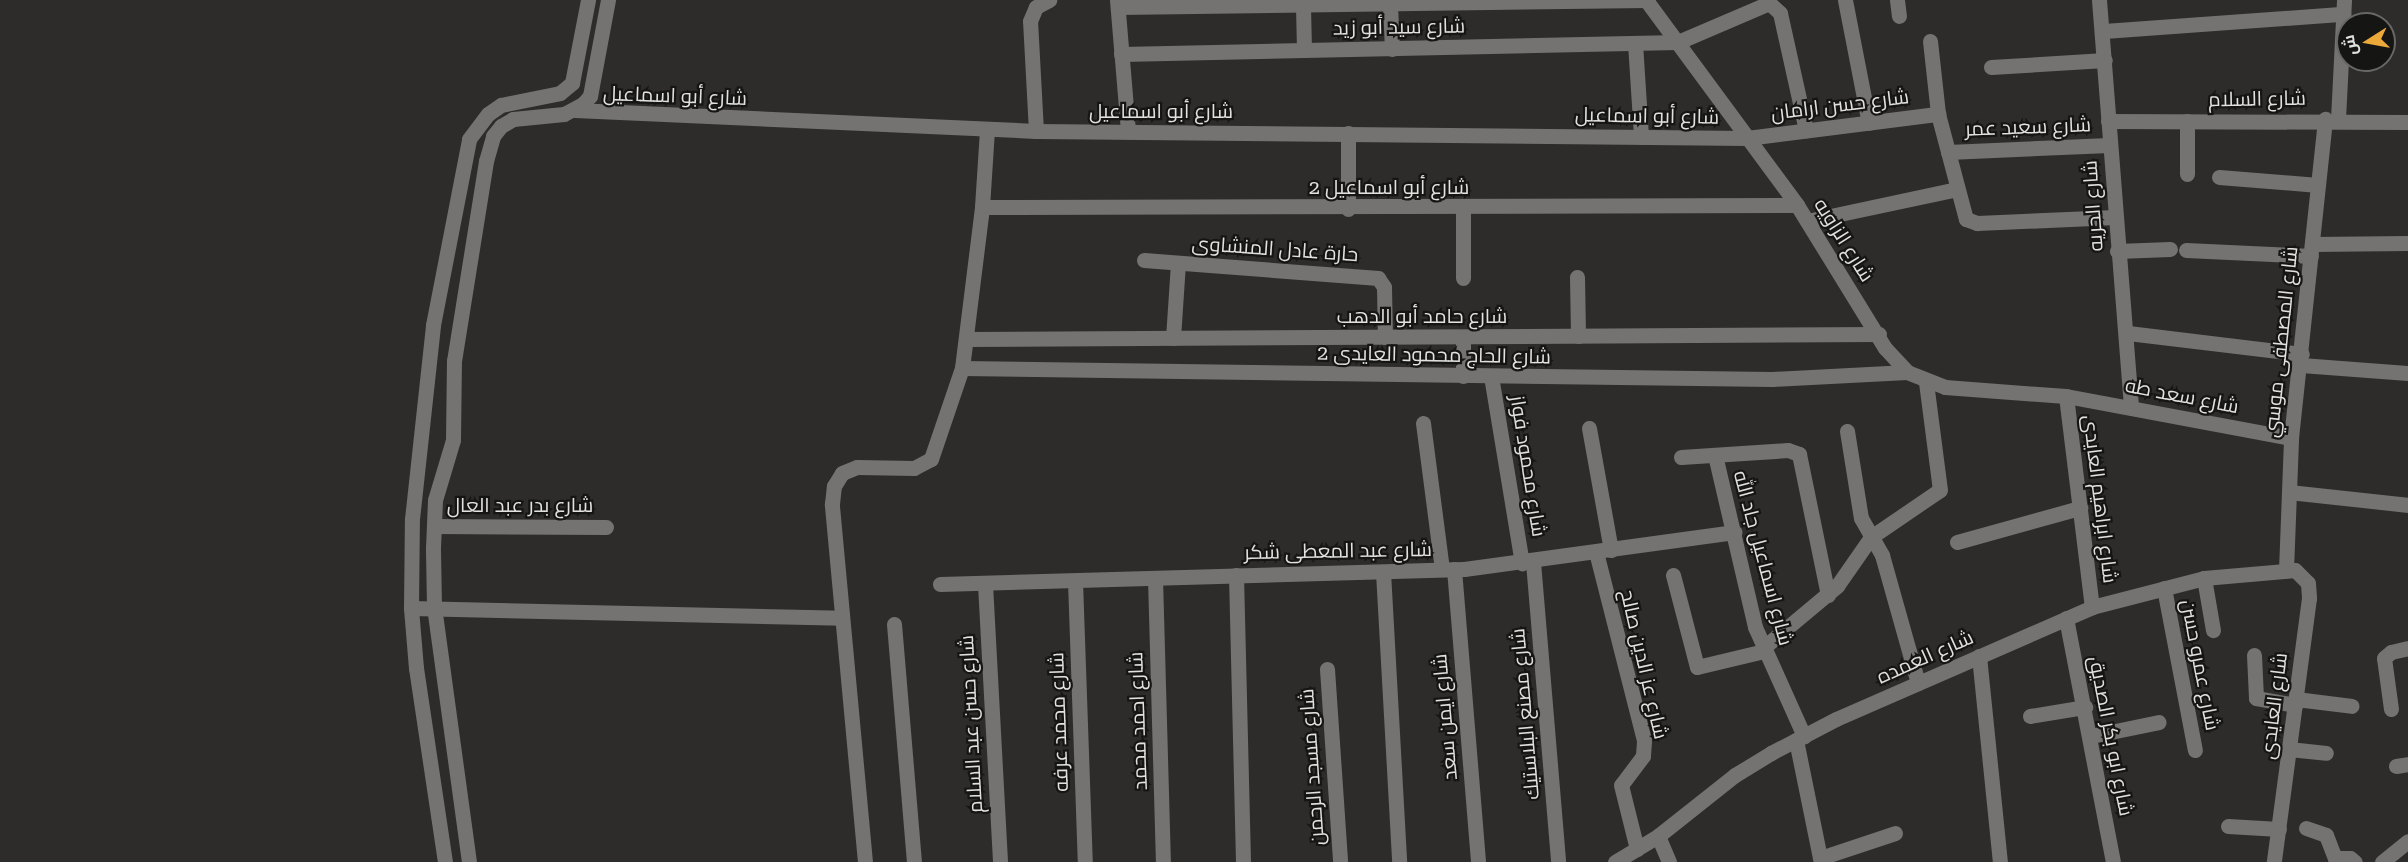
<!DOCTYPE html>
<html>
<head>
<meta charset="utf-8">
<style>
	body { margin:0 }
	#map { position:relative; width:2408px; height:862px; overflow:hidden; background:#2e2c2a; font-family:"Roboto Serif",Cairo,serif }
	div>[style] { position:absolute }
	.minor>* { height:15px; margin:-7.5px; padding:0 7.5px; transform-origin:7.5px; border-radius:7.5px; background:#747372 }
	span { translate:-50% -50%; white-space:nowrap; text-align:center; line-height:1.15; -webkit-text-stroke:4.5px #151514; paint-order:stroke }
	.street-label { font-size:20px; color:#e2e1e0 }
	.north { position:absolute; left:2336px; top:12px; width:60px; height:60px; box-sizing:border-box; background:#151514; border:2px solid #676766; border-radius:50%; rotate:259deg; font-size:16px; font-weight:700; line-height:24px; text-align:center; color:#e2e1e0 }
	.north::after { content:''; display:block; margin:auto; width:21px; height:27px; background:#eba93a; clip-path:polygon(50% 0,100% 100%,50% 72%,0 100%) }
</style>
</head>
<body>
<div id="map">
	<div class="minor">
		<div style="left:1117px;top:0;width:132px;rotate:85.2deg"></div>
		<div style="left:1646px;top:0;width:255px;rotate:53.6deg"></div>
		<div style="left:1797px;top:205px;width:168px;rotate:58.4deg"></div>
		<div style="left:1885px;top:348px;width:33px;rotate:47deg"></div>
		<div style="left:1907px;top:372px;width:41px;rotate:21.5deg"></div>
		<div style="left:1945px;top:387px;width:121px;rotate:4.3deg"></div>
		<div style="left:2066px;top:396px;width:229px;rotate:10.6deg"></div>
		<div style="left:1845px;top:0;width:125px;rotate:79deg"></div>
		<div style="left:1897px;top:0;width:16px;rotate:83deg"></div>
		<div style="left:2099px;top:0;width:409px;rotate:85.5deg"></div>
		<div style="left:1390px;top:5px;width:44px;rotate:87.4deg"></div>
		<div style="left:1303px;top:6px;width:44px;rotate:88.7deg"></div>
		<div style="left:1118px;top:7px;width:530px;rotate:-0.76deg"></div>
		<div style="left:2104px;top:31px;width:240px;rotate:-4.1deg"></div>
		<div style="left:1930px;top:41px;width:73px;rotate:83.7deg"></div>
		<div style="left:1938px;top:114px;width:109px;rotate:75.1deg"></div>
		<div style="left:1966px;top:219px;width:12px;rotate:20deg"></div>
		<div style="left:1977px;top:223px;width:138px;rotate:-2.5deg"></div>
		<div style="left:1635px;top:43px;width:94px;rotate:86.3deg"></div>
		<div style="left:1121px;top:54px;width:557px;rotate:-1.23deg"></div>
		<div style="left:1678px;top:42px;width:99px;rotate:-23.2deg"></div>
		<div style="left:1769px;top:3px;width:15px;rotate:42deg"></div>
		<div style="left:1780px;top:13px;width:120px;rotate:77.5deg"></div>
		<div style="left:1991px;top:67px;width:114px;rotate:-3.5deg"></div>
		<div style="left:575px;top:110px;width:461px;rotate:2.6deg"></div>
		<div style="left:1036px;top:131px;width:711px;rotate:0.56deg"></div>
		<div style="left:1747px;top:138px;width:193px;rotate:-7.2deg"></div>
		<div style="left:2338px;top:119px;width:119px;rotate:-87.1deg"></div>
		<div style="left:2108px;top:121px;width:300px;rotate:0.2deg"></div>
		<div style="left:1036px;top:131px;width:110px;rotate:-93.1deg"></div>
		<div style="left:1030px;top:21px;width:15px;rotate:-67deg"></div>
		<div style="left:1036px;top:7px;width:15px;rotate:-28deg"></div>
		<div style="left:1348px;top:133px;width:76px;rotate:90deg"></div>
		<div style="left:1948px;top:152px;width:161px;rotate:-2.5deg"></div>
		<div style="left:2187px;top:174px;width:53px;rotate:-90deg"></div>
		<div style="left:2219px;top:177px;width:99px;rotate:4.6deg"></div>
		<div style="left:982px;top:207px;width:815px;rotate:-0.14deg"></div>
		<div style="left:1807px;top:221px;width:153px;rotate:-12deg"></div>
		<div style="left:2312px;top:244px;width:96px;rotate:-0.6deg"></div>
		<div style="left:2186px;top:250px;width:125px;rotate:2.7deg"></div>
		<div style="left:2117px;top:251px;width:53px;rotate:-2.2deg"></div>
		<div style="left:1144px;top:260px;width:235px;rotate:4.4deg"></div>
		<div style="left:1378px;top:278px;width:11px;rotate:56deg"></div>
		<div style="left:1384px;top:287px;width:50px;rotate:88.9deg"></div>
		<div style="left:1577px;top:277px;width:59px;rotate:89deg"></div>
		<div style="left:1463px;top:278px;width:70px;rotate:-90deg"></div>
		<div style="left:2128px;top:333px;width:175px;rotate:6.9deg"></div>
		<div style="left:1173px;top:338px;width:75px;rotate:-86.2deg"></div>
		<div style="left:966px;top:339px;width:913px;rotate:-0.31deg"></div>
		<div style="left:2301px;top:365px;width:107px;rotate:4.3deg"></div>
		<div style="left:962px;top:368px;width:810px;rotate:0.78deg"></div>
		<div style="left:1772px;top:379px;width:135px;rotate:-3deg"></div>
		<div style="left:1463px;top:376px;width:39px;rotate:-90deg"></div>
		<div style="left:1491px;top:376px;width:190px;rotate:80.6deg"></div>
		<div style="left:2066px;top:396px;width:213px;rotate:83deg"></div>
		<div style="left:1423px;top:423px;width:147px;rotate:82.6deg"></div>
		<div style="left:1589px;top:428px;width:124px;rotate:79.8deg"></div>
		<div style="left:1847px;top:431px;width:88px;rotate:80.9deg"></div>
		<div style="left:1861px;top:518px;width:43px;rotate:60.4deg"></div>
		<div style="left:1882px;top:555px;width:133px;rotate:74.3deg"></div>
		<div style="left:1715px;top:455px;width:177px;rotate:76.9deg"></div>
		<div style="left:1755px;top:627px;width:120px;rotate:65.8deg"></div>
		<div style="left:1681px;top:457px;width:107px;rotate:-3.7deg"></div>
		<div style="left:1788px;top:450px;width:12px;rotate:20deg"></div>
		<div style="left:1799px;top:454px;width:144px;rotate:78.4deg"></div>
		<div style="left:2289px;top:492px;width:120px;rotate:6.2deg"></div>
		<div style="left:434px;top:526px;width:172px;rotate:0.3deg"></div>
		<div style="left:1957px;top:542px;width:128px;rotate:-15.5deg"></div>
		<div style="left:1596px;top:552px;width:195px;rotate:75.7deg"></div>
		<div style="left:1644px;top:741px;width:15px;rotate:94deg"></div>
		<div style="left:1643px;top:756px;width:36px;rotate:127deg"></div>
		<div style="left:1621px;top:785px;width:66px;rotate:76deg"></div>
		<div style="left:1533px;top:562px;width:301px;rotate:85.2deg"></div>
		<div style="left:1454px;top:569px;width:294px;rotate:85.3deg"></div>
		<div style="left:2286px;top:570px;width:132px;rotate:-87.8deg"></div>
		<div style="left:2291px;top:438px;width:321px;rotate:-83.9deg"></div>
		<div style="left:1383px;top:572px;width:290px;rotate:86.8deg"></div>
		<div style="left:1236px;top:575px;width:287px;rotate:88.6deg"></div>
		<div style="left:1673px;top:575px;width:95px;rotate:75.4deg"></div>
		<div style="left:1697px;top:667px;width:69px;rotate:-13.4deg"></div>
		<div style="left:1155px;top:578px;width:284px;rotate:88.4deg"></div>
		<div style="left:2204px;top:578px;width:53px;rotate:80.2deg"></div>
		<div style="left:1075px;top:581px;width:281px;rotate:88deg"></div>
		<div style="left:940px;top:584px;width:524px;rotate:-1.64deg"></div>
		<div style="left:1464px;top:569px;width:273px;rotate:-7.8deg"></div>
		<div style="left:985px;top:584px;width:278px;rotate:86.9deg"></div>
		<div style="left:2164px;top:588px;width:165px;rotate:79.2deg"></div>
		<div style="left:411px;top:608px;width:431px;rotate:1.3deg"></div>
		<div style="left:2066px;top:618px;width:248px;rotate:79.1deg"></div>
		<div style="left:894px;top:624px;width:239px;rotate:85.2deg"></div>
		<div style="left:1763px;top:648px;width:97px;rotate:-40deg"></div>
		<div style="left:1837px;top:586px;width:60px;rotate:-55.2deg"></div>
		<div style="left:1871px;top:537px;width:83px;rotate:-34.3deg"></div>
		<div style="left:1940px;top:490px;width:109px;rotate:-97.4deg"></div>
		<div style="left:2254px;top:655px;width:43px;rotate:87.3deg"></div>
		<div style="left:2256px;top:698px;width:40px;rotate:10deg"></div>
		<div style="left:1979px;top:656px;width:207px;rotate:84.2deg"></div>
		<div style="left:1327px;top:669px;width:193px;rotate:86.1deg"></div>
		<div style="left:2296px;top:699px;width:56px;rotate:7.1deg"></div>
		<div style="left:2391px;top:709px;width:51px;rotate:-97.8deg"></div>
		<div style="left:2384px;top:658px;width:9px;rotate:-41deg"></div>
		<div style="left:2391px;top:652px;width:17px;rotate:-13deg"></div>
		<div style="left:2030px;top:716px;width:56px;rotate:-9.3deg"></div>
		<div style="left:2091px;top:736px;width:69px;rotate:-11.6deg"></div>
		<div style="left:1796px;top:740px;width:120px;rotate:78.5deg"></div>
		<div style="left:1820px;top:858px;width:79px;rotate:-18.4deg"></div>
		<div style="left:2289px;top:749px;width:37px;rotate:6deg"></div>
		<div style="left:2396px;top:766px;width:12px;rotate:-9deg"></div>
		<div style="left:2228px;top:826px;width:51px;rotate:3.4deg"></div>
		<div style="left:2306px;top:828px;width:21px;rotate:19deg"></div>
		<div style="left:2326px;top:835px;width:25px;rotate:69deg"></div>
		<div style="left:2335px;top:858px;width:15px"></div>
		<div style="left:2350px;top:858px;width:6px;rotate:39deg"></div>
		<div style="left:1658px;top:836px;width:28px;rotate:67deg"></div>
		<div style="left:445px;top:862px;width:196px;rotate:-98.5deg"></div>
		<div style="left:416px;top:668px;width:60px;rotate:-94.8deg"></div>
		<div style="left:411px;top:608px;width:89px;rotate:-89.4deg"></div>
		<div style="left:412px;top:519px;width:195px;rotate:-83.8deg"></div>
		<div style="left:433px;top:325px;width:189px;rotate:-79deg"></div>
		<div style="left:469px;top:139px;width:31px;rotate:-53deg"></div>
		<div style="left:488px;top:114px;width:16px;rotate:-35deg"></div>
		<div style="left:501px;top:105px;width:60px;rotate:-11.5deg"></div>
		<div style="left:560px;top:93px;width:16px;rotate:-40deg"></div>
		<div style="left:572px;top:83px;width:85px;rotate:-79.1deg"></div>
		<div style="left:469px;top:862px;width:257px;rotate:-97.8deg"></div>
		<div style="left:434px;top:607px;width:59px;rotate:-91deg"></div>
		<div style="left:433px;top:548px;width:48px;rotate:-87.6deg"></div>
		<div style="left:435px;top:500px;width:63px;rotate:-73.3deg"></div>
		<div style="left:453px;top:440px;width:79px;rotate:-89.3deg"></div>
		<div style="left:454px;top:361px;width:203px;rotate:-80.9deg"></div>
		<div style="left:486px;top:161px;width:26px;rotate:-74deg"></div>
		<div style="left:493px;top:136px;width:13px;rotate:-51deg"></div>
		<div style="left:501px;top:126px;width:14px;rotate:-30deg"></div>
		<div style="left:513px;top:119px;width:51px;rotate:-5.6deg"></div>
		<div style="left:564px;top:114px;width:21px;rotate:-28deg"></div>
		<div style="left:583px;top:104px;width:11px;rotate:-49deg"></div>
		<div style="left:590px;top:96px;width:98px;rotate:-79.4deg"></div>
		<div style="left:865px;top:862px;width:360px;rotate:-95.3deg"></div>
		<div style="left:832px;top:504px;width:18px;rotate:-84deg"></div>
		<div style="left:834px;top:486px;width:15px;rotate:-58deg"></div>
		<div style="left:842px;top:473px;width:16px;rotate:-22deg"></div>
		<div style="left:857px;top:467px;width:57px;rotate:1deg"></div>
		<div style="left:914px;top:468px;width:19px;rotate:-28deg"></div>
		<div style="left:931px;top:459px;width:96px;rotate:-71.2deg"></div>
		<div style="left:962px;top:368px;width:162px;rotate:-82.9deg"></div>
		<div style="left:982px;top:207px;width:78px;rotate:-86.3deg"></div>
		<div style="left:1615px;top:862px;width:50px;rotate:-31.2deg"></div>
		<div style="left:1658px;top:836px;width:98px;rotate:-38.4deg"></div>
		<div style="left:1735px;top:775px;width:42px;rotate:-31.4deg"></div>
		<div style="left:1771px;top:753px;width:73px;rotate:-27.6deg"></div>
		<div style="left:1836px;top:719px;width:279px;rotate:-23.6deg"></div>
		<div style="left:2092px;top:607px;width:116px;rotate:-14.5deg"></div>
		<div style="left:2204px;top:578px;width:91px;rotate:-5deg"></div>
		<div style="left:2295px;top:570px;width:18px;rotate:45deg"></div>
		<div style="left:2308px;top:583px;width:15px;rotate:86deg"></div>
		<div style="left:2309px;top:598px;width:266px;rotate:97.6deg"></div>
		<div style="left:2382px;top:862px;width:33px;rotate:-39deg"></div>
	</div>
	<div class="street-label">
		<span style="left:1399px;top:27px;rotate:-1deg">شارع سيد أبو زيد</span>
		<span style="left:675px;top:96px;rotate:2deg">شارع أبو اسماعيل</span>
		<span style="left:2257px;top:99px;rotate:-1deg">شارع السلام</span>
		<span style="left:1840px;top:105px;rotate:-7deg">شارع حسن ارامان</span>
		<span style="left:1161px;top:111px">شارع أبو اسماعيل</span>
		<span style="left:1647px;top:116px;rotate:1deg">شارع أبو اسماعيل</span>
		<span style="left:2028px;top:127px;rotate:-2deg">شارع سعيد عمر</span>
		<span style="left:1389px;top:187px">شارع أبو اسماعيل 2</span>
		<span style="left:2093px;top:206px;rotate:-94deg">شارع الحريه</span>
		<span style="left:1844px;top:240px;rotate:58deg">شارع الزاويه</span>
		<span style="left:1275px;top:249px;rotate:4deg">حارة عادل المنشاوى</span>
		<span style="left:1422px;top:316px">شارع حامد أبو الدهب</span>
		<span style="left:2281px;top:342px;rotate:-84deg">شارع المصطفى موسي</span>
		<span style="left:1434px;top:355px;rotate:1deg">شارع الحاج محمود العايدى 2</span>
		<span style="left:2182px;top:396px;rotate:11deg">شارع سعد طه</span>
		<span style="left:1528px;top:466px;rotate:81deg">شارع محمود فواز</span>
		<span style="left:2100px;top:499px;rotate:83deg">شارع ابراهيم العايدى</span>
		<span style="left:520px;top:505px">شارع بدر عبد العال</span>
		<span style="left:1338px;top:551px;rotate:-1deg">شارع عبد المعطى شكر</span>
		<span style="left:1763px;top:558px;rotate:75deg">شارع اسماعيل جاد الله</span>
		<span style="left:1925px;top:657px;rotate:-24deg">شارع العمده</span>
		<span style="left:1644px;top:664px;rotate:77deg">شارع عز الدين صالح</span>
		<span style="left:2200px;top:665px;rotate:79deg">شارع عمرو حسن</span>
		<span style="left:2274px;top:706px;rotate:-83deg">شارع العايدى</span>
		<span style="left:1525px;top:714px;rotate:-95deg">شارع مصنع البلاستيك</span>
		<span style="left:1445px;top:717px;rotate:-95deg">شارع ايمن سعد</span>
		<span style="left:1138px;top:721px;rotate:-92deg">شارع احمد محمد</span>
		<span style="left:1059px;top:722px;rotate:-92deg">شارع محمد عرفه</span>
		<span style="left:971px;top:724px;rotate:-93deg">شارع حسن عبد السلام</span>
		<span style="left:2111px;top:736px;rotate:79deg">شارع ابو بكر الصديق</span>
		<span style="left:1312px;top:767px;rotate:-94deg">شارع مسجد الرحمن</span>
	</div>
	<div class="north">ش</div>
</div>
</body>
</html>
